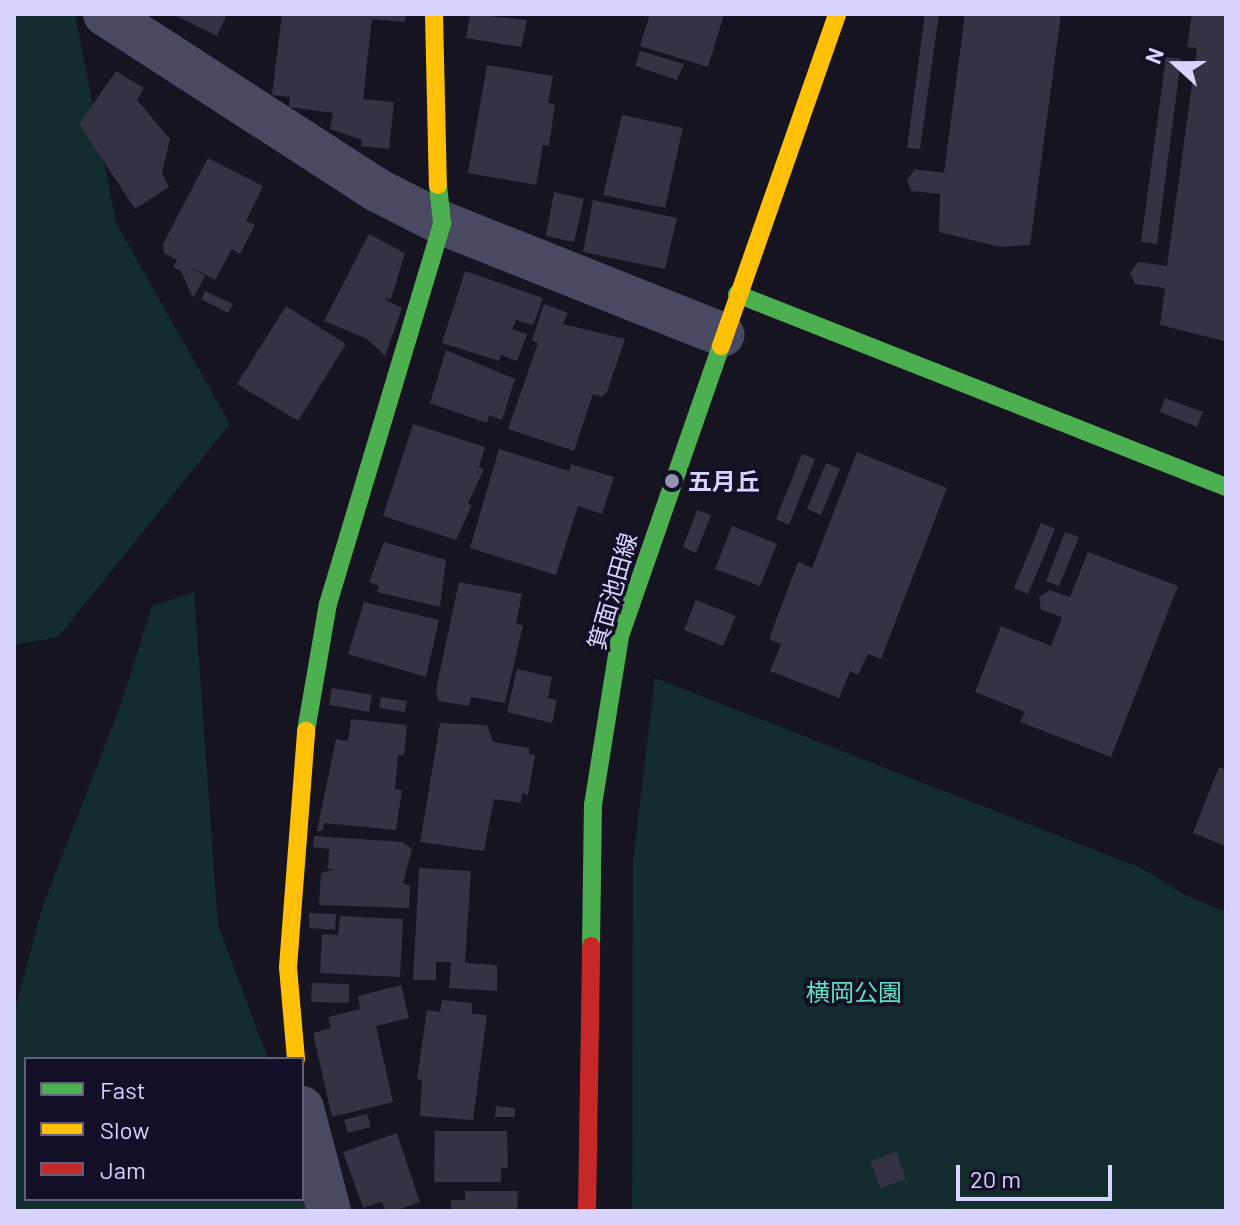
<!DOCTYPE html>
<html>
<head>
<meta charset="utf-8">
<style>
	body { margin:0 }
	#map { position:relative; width:1240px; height:1225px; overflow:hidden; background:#161421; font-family:Barlow,"Noto Sans JP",sans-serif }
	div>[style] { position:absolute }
	.green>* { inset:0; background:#132c2d }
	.building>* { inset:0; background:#343243 }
	.street>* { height:44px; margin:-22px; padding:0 22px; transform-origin:22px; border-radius:22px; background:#4a4962 }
	.fast>* { height:18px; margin:-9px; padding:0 9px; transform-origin:9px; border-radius:9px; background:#4caf50 }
	.slow>* { height:18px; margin:-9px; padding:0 9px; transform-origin:9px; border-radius:9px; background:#ffc107 }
	.jam>* { height:18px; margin:-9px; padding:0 9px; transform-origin:9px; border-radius:9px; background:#c62828 }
	.dots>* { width:22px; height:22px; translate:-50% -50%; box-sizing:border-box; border:4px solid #130f26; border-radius:50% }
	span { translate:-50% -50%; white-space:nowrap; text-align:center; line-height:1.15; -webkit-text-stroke:7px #130f26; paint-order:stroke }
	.poi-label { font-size:24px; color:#d9d4ff; font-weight:700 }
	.left { translate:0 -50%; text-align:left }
	.street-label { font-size:24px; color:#d9d4ff }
	.park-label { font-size:24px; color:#5fe0c0 }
	.frame { position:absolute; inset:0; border:16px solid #d9d4ff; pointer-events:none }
	.legend { position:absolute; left:24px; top:1057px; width:280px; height:144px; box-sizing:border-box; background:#130f26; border:2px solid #625e7d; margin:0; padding:10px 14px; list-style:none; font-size:24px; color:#d9d4ff }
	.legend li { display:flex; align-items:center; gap:16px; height:40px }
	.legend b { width:40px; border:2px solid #625e7d }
	.north { position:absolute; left:1136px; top:24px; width:80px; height:80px; -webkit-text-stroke:6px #130f26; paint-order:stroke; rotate:291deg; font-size:22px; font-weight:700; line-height:32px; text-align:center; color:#d9d4ff }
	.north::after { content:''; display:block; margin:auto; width:28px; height:36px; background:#d9d4ff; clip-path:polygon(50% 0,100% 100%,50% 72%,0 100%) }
	.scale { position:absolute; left:956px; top:1165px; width:156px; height:36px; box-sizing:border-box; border:4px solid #d9d4ff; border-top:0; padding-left:10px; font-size:24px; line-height:28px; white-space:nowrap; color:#d9d4ff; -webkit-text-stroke:6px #130f26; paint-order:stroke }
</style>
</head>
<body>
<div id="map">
	<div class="green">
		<div style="clip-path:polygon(14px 14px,75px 14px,116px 223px,230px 424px,58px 637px,14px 645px)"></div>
		<div style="clip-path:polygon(194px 592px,218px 925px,268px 1059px,26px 1059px,26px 1199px,302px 1199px,302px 1193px,307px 1211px,14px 1211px,14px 1014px,42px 908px,121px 704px,152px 606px)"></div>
		<div style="clip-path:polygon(655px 678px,1141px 868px,1187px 896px,1226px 912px,1226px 1211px,632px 1211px,633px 861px)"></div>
	</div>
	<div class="building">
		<div style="clip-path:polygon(172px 14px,227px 14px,217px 36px)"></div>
		<div style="clip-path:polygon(282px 14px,406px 14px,405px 22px,372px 19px,363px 99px,394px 102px,389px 149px,361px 146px,362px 140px,330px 129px,333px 113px,289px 107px,290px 97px,272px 95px)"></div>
		<div style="clip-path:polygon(470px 14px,527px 20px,521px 47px,466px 38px)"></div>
		<div style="clip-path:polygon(650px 14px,724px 14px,708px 67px,640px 46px)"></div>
		<div style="clip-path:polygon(925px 14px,939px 14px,920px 149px,907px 148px)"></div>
		<div style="clip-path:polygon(965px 14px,1061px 14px,1030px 245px,1000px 247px,939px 232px,940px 194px,911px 191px,907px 180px,915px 169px,944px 173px)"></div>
		<div style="clip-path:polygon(1192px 14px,1226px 14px,1224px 341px,1160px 325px,1165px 288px,1135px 284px,1130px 273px,1138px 262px,1167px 266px,1197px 48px,1187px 47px)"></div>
		<div style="clip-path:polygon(640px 51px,684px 64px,677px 80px,635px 66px)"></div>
		<div style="clip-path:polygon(1166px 57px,1181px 59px,1157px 244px,1141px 242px)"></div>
		<div style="clip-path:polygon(487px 65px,553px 76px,548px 103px,555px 104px,549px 146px,543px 145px,536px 185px,468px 173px)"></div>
		<div style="clip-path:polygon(116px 71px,144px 88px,137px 100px,170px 139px,162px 173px,169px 187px,135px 209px,79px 124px)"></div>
		<div style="clip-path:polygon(622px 115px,683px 128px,665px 208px,603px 195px)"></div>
		<div style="clip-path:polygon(208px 158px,263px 186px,246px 221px,255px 225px,240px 254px,232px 249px,215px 280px,183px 263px,205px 276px,193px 298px,181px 271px,173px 267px,177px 260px,164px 253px,163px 244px)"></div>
		<div style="clip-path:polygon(554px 192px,584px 199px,574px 242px,546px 236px)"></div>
		<div style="clip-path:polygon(593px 200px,677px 218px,665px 269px,583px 252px)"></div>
		<div style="clip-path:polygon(369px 234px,405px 253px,391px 299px,383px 298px,402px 308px,385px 356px,367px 339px,324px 321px)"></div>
		<div style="clip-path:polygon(465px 271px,543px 298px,533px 325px,516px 320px,512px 329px,527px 334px,517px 361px,501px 355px,499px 361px,442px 343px)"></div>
		<div style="clip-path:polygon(205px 291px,233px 304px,228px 313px,201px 299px)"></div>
		<div style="clip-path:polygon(544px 304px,568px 313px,563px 324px,625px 339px,607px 392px,602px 397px,593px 394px,574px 451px,508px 429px,538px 343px,532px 340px)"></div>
		<div style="clip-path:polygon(286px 306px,346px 344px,298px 421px,237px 384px)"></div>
		<div style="clip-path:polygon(446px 350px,515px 379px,502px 420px,489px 415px,487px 423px,430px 403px)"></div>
		<div style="clip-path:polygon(1165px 398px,1203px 412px,1197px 427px,1160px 412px)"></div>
		<div style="clip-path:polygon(413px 424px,485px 447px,479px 467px,484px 469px,468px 504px,472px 505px,456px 540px,383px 516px)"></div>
		<div style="clip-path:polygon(499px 449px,569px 471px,571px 464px,614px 477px,602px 514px,578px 506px,556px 575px,470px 548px)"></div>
		<div style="clip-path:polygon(857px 452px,947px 488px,881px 659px,868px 654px,858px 675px,850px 671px,839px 698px,770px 671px,781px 644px,769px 639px,798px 562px,812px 568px)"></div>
		<div style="clip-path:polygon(802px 454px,815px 459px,789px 525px,776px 519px)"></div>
		<div style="clip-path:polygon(826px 463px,840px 469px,821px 515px,807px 509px)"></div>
		<div style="clip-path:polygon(697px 510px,711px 515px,696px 553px,683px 547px)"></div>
		<div style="clip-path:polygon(1041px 523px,1055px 529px,1028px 594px,1014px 588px)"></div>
		<div style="clip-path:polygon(732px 526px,777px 544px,760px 586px,715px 569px)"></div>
		<div style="clip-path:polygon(1065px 532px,1079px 537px,1059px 586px,1046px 581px)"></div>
		<div style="clip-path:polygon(384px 542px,446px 560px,440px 607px,377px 592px,379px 586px,369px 582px)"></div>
		<div style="clip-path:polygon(1088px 552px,1178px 586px,1111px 757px,1020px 722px,1025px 712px,975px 692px,1001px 626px,1051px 646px,1062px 617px,1041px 610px,1039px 597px,1050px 590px,1070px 597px)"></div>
		<div style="clip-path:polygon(459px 582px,522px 594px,516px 624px,523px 625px,505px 703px,471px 697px,469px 706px,438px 701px,436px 689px)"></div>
		<div style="clip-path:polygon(696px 600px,736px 616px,723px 646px,684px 630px)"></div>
		<div style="clip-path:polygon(364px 602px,439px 620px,426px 677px,348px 654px)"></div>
		<div style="clip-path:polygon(517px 669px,552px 677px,548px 698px,557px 700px,552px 723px,507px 712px)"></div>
		<div style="clip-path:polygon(332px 688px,372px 695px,369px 712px,329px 705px)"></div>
		<div style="clip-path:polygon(381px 697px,407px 701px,405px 712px,379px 708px)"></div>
		<div style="clip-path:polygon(351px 719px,407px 725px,404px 755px,398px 755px,395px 789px,402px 790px,396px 830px,324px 823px,323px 831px,317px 831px,336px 739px,348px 741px)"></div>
		<div style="clip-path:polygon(440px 723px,487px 725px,493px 742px,529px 748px,529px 754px,535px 755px,528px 795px,522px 793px,521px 803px,494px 799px,484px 851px,420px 842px)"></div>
		<div style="clip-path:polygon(1219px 767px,1226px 770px,1226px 846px,1193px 833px)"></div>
		<div style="clip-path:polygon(314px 836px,403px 842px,412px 849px,403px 883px,410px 886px,409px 908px,319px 905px,321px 873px,335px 869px,328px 869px,329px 849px,313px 847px)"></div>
		<div style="clip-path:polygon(419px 868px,471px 871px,465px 963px,497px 965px,497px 991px,449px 988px,451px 962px,436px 962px,436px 980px,413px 980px)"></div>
		<div style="clip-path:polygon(309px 913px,336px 914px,335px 930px,309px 928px)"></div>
		<div style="clip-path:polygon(340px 916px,403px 919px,400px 977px,320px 973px,322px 934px,338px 935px)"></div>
		<div style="clip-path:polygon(312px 983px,349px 984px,349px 1003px,311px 1002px)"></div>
		<div style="clip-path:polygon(401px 985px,409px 1018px,376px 1026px,393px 1102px,332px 1117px,313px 1033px,331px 1028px,328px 1017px,360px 1009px,358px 996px)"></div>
		<div style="clip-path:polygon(442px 1000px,472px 1003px,472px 1014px,487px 1015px,473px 1120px,420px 1116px,422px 1080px,417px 1079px,427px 1010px,440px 1012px)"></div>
		<div style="clip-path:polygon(496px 1106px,515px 1108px,515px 1117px,495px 1117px)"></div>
		<div style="clip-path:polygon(367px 1114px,371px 1127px,348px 1133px,344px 1120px)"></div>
		<div style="clip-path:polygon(435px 1131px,507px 1131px,508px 1168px,501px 1168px,501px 1182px,434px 1182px)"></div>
		<div style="clip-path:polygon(397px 1133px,420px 1202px,395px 1211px,386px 1211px,382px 1202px,363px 1208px,343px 1152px)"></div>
		<div style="clip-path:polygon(896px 1152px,906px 1179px,880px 1188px,871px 1161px)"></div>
		<div style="clip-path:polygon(465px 1191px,518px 1191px,517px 1211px,451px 1211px,451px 1200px,465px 1200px)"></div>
	</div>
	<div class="street">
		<div style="left:105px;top:14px;width:324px;rotate:32.9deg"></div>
		<div style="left:377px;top:190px;width:73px;rotate:26.9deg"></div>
		<div style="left:442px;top:223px;width:302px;rotate:21.7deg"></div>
		<div style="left:302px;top:1108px;width:106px;rotate:75.3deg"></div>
	</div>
	<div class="fast">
		<div style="left:737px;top:294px;width:526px;rotate:21.54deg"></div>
		<div style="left:306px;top:731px;width:129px;rotate:-80.2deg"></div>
		<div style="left:328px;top:604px;width:398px;rotate:-73.3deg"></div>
		<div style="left:442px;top:223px;width:38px;rotate:-96deg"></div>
		<div style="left:591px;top:946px;width:141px;rotate:-89.2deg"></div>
		<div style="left:593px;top:805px;width:171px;rotate:-80.9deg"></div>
		<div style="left:620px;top:636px;width:307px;rotate:-70.8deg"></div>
	</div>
	<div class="slow">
		<div style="left:434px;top:14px;width:171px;rotate:88.7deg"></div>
		<div style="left:721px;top:346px;width:352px;rotate:-70.7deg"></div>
		<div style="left:296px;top:1059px;width:92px;rotate:-95deg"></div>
		<div style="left:288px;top:967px;width:237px;rotate:-85.6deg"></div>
	</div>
	<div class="jam">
		<div style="left:587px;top:1211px;width:265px;rotate:-89.1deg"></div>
	</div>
	<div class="dots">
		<div style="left:672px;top:481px;background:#9591b1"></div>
	</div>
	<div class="poi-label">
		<span class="left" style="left:688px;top:481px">五月丘</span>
	</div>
	<div class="street-label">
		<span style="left:612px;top:591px;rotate:-74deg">箕面池田線</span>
	</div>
	<div class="park-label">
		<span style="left:854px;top:992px">横岡公園</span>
	</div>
	<div class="frame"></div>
	<ul class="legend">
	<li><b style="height:10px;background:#4caf50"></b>Fast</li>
	<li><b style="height:10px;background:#ffc107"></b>Slow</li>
	<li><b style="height:10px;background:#c62828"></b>Jam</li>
	</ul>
	<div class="north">N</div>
	<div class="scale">20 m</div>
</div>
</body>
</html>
